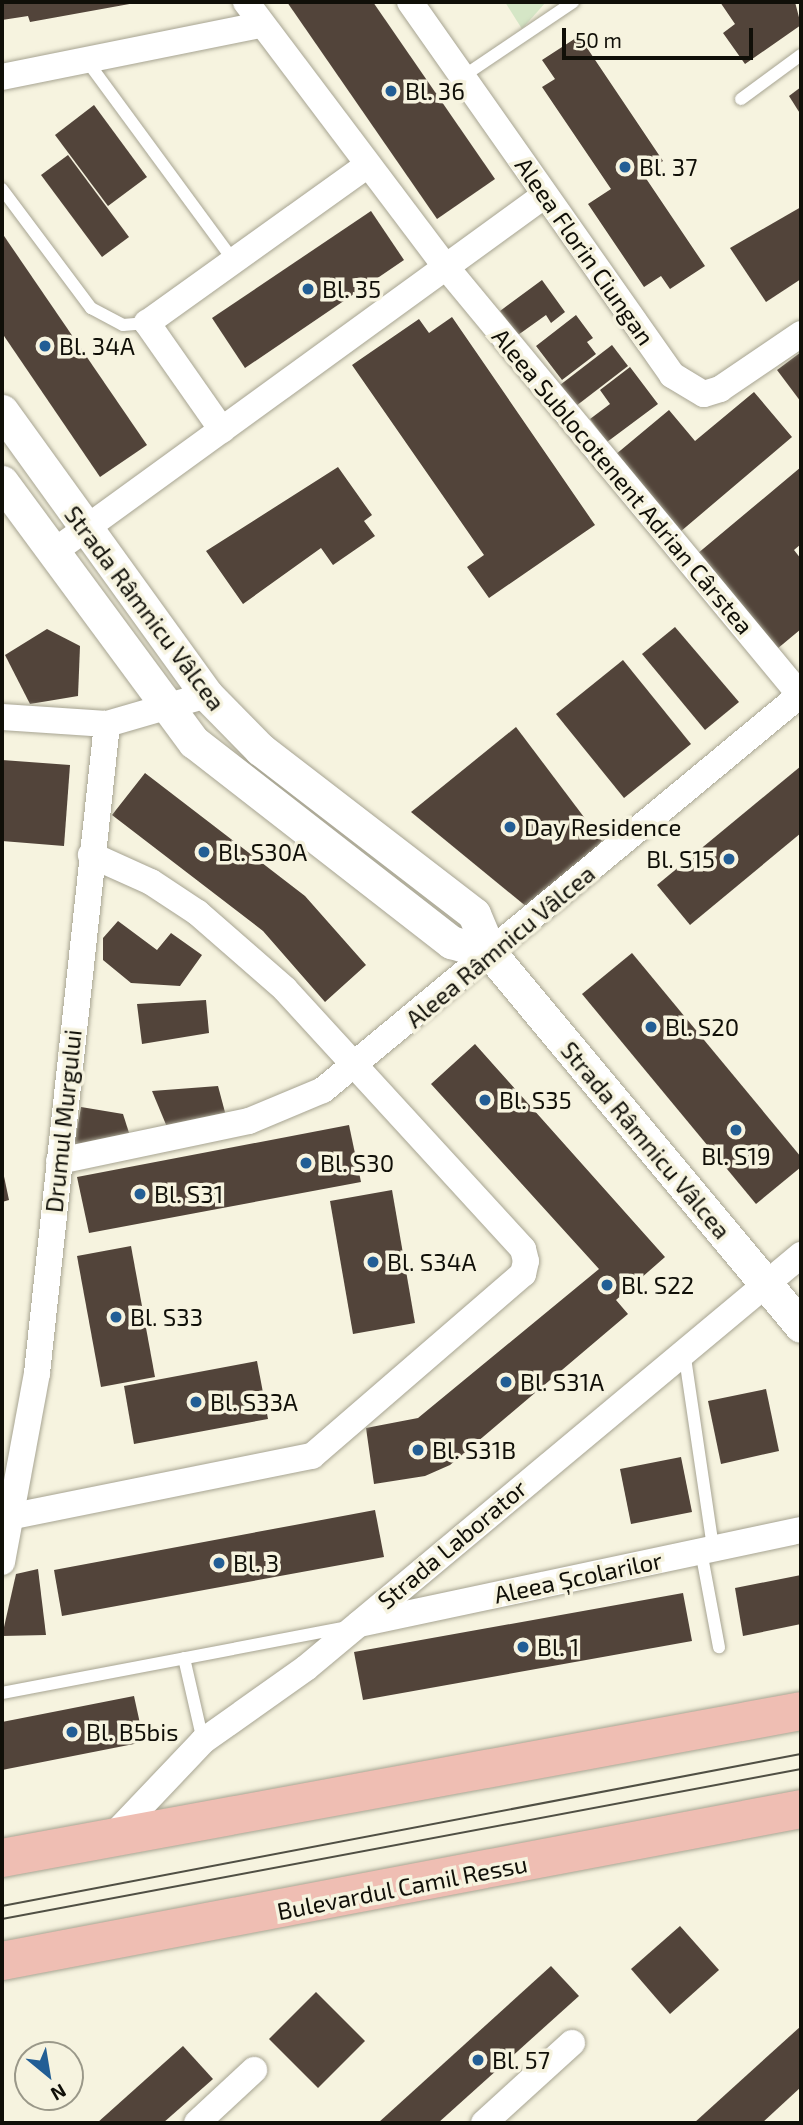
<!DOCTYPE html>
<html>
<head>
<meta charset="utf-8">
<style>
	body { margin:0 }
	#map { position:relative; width:803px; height:2125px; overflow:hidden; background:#f6f3df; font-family:"Exo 2",sans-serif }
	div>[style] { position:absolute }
	.green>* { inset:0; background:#d5e6c6 }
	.building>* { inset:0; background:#52443a }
	.roads { filter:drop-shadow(0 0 2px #a7a492) drop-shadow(0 0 2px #a7a492) }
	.service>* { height:12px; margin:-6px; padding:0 6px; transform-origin:6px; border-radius:6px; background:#fff }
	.minor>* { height:26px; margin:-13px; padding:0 13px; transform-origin:13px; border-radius:13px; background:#fff }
	.tertiary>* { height:33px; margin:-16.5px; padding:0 16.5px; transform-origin:16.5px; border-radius:16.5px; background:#fff }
	.primary>* { height:38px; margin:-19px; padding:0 19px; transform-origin:19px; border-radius:19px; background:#efbeb3 }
	.tram>* { height:2px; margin:-1px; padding:0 1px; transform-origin:1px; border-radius:1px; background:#504f44 }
	.dots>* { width:19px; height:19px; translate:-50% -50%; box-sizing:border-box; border:4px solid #f6f3df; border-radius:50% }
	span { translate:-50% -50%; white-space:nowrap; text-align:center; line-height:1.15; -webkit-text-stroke:7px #f6f3df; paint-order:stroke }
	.poi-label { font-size:24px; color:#100f08 }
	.left { translate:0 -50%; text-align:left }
	.right { translate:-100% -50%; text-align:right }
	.street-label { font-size:24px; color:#100f08 }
	.frame { position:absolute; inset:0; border:4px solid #100f08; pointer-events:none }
	.north { position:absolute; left:14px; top:2041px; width:70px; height:70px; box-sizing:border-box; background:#f6f3df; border:2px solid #9a9889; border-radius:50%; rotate:150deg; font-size:19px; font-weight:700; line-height:28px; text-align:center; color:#100f08 }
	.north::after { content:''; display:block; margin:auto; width:24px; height:32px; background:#225e95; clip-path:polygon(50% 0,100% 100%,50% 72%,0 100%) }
	.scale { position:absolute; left:562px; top:28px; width:191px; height:32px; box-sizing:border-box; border:4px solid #100f08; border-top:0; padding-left:9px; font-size:21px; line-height:24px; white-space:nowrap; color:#100f08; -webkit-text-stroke:5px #f6f3df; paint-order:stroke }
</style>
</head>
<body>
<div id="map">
	<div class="green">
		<div style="clip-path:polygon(505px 2px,546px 2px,522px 29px)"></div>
	</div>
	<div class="building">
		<div style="clip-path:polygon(2px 2px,135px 2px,135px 3px,30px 22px,28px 16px,2px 20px)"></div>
		<div style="clip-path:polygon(287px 2px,373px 2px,495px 179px,437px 219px)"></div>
		<div style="clip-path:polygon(720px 2px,795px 2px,801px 25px,745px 64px,723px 33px,735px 24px)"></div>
		<div style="clip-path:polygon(579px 36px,663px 161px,643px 174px,705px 266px,670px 289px,661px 276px,644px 287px,588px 204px,611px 189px,542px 87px,555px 79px,542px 60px)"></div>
		<div style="clip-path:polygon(801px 87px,801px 115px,789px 96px)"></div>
		<div style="clip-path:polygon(94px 105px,147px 177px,108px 206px,55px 135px)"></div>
		<div style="clip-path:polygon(68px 155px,129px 237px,102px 257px,41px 175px)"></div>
		<div style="clip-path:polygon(801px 207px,801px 279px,766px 302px,730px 248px)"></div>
		<div style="clip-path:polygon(371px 211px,404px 260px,245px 368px,212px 318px)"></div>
		<div style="clip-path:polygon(2px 233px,147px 445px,100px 477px,2px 333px)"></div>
		<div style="clip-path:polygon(542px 280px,565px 312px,551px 323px,546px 315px,518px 335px,500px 311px)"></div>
		<div style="clip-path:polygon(576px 315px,593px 338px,587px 342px,596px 354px,562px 380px,536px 346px)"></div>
		<div style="clip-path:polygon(452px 317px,595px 525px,489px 598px,467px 567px,484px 555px,352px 365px,419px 319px,429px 333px)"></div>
		<div style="clip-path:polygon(612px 345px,628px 366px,576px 406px,560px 385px)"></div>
		<div style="clip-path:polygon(801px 352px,801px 402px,777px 370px)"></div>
		<div style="clip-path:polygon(630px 367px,658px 404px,607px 442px,590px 419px,610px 404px,600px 390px)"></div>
		<div style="clip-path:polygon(754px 392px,792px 437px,680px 532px,615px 455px,669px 410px,695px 441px)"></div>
		<div style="clip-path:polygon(338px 467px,372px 515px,364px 521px,375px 536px,333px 565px,321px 548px,243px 604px,206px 551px)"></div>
		<div style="clip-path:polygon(801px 467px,801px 544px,794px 550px,801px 559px,801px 629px,777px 649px,697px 554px)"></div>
		<div style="clip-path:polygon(675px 627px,739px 702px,705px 730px,642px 654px)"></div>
		<div style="clip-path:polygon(47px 629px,80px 646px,78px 696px,30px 704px,5px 655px)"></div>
		<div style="clip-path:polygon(623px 660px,691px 744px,624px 798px,556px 714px)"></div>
		<div style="clip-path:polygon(516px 727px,602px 841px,533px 912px,411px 812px)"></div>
		<div style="clip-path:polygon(2px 760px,70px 765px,64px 846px,2px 841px)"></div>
		<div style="clip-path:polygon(801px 766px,801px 833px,690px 925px,657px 885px)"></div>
		<div style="clip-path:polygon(145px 773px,305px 896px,366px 965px,325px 1002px,263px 931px,112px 815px)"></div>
		<div style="clip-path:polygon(118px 921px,157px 950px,171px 933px,202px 955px,180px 986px,131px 983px,103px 960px,103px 938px)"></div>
		<div style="clip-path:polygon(632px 953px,801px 1157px,801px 1167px,756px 1204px,582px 994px)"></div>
		<div style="clip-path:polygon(206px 1000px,209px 1033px,142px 1044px,137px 1004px)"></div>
		<div style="clip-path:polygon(475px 1044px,665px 1257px,616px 1300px,628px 1314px,450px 1465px,425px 1476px,374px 1484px,366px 1428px,418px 1418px,599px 1269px,431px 1084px)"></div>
		<div style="clip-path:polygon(218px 1086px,226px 1116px,167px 1127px,152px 1091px)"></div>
		<div style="clip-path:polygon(81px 1107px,123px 1114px,131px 1139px,74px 1146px)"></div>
		<div style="clip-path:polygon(349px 1125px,361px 1182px,89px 1233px,77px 1177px)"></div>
		<div style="clip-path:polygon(2px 1167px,9px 1200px,2px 1202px)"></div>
		<div style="clip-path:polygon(392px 1190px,415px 1323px,353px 1334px,330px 1201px)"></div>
		<div style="clip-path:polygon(131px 1246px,155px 1377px,101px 1387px,77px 1256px)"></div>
		<div style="clip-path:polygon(257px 1361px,268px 1419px,134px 1444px,124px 1386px)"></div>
		<div style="clip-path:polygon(766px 1389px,779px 1451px,721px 1464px,708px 1401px)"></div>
		<div style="clip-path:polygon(681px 1457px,692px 1512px,631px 1524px,620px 1469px)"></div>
		<div style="clip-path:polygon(375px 1510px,384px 1557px,62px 1616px,54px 1570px)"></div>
		<div style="clip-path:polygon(38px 1569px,46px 1635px,2px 1636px,16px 1574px)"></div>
		<div style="clip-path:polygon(801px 1575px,801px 1624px,743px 1636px,735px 1588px)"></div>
		<div style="clip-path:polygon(683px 1593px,692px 1641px,363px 1700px,354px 1652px)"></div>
		<div style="clip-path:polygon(134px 1696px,144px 1742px,2px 1770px,2px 1722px)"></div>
		<div style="clip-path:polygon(680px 1926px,719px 1970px,670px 2014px,631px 1969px)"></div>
		<div style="clip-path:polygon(551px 1966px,579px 1996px,438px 2123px,378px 2123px)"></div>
		<div style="clip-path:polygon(316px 1992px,365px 2041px,318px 2088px,269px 2039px)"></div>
		<div style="clip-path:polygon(801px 2026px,801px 2087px,762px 2123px,694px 2123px)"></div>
		<div style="clip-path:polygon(183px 2046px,213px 2079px,163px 2123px,97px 2123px)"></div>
	</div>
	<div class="roads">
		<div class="service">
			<div style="left:87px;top:61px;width:248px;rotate:53.7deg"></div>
			<div style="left:462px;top:77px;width:134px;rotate:-34deg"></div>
			<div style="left:741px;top:99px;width:74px;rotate:-36.3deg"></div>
			<div style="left:2px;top:189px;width:149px;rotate:53.2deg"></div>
			<div style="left:91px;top:308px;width:36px;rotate:28deg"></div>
			<div style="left:123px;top:325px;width:24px;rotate:-5deg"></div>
			<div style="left:684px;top:1351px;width:199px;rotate:81.6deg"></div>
			<div style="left:701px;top:1551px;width:98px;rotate:79.4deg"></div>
			<div style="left:184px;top:1658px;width:85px;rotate:77.1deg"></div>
			<div style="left:2px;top:1693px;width:351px;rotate:-10.8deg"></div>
		</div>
		<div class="minor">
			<div style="left:246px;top:2px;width:332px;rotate:53deg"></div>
			<div style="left:446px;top:267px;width:557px;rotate:50.39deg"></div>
			<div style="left:410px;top:2px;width:456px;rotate:54.9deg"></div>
			<div style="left:672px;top:375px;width:37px;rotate:31deg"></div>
			<div style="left:704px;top:394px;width:17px;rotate:-17deg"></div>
			<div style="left:720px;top:389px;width:98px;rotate:-34.2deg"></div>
			<div style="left:2px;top:77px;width:264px;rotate:-11.4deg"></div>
			<div style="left:222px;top:430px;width:131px;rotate:-125deg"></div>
			<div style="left:147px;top:323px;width:269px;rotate:-35.6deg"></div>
			<div style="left:52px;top:553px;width:609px;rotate:-35.99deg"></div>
			<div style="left:2px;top:717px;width:105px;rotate:3.8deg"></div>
			<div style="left:107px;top:724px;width:104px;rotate:-16.2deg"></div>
			<div style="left:59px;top:1161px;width:194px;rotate:-11.9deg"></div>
			<div style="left:249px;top:1121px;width:80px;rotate:-22.7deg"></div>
			<div style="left:323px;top:1090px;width:619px;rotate:-39.63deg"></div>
			<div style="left:14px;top:1516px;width:304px;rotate:-11.4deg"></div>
			<div style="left:312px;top:1456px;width:279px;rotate:-40.8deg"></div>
			<div style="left:523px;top:1274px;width:13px;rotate:-77deg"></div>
			<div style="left:526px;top:1261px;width:12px;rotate:-104deg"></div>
			<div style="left:523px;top:1249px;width:352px;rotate:-132.5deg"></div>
			<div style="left:285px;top:989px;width:116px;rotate:-138.9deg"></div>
			<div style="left:198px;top:913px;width:56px;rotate:-146.6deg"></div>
			<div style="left:151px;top:882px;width:66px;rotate:-155.8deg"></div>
			<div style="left:2px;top:1562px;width:192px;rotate:-79.5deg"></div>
			<div style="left:37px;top:1373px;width:653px;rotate:-83.84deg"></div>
			<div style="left:359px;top:1624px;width:452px;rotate:-12deg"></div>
			<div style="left:110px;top:1839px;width:135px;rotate:-46.5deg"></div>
			<div style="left:203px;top:1741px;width:126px;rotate:-35.3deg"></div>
			<div style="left:306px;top:1668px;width:645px;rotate:-39.84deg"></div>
			<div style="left:197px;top:2123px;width:78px;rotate:-42.9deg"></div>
			<div style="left:484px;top:2123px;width:119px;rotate:-42.3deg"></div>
		</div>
		<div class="tertiary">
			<div style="left:2px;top:411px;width:350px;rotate:54.2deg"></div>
			<div style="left:207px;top:695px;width:76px;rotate:45.5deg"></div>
			<div style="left:260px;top:749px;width:270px;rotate:37.6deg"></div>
			<div style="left:474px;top:914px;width:43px;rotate:67deg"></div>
			<div style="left:491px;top:954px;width:484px;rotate:50.2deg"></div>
			<div style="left:2px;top:482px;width:323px;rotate:53.6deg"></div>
			<div style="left:194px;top:742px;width:326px;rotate:37.9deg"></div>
			<div style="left:451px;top:942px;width:42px;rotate:16.7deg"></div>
		</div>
		<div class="primary">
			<div style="left:2px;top:1858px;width:812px;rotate:-10.42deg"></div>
			<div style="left:2px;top:1961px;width:813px;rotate:-10.77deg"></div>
		</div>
	</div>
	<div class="tram">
		<div style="left:2px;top:1906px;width:813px;rotate:-10.77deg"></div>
		<div style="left:2px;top:1919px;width:813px;rotate:-10.63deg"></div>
	</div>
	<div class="dots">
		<div style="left:391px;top:91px;background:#225e95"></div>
		<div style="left:625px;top:167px;background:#225e95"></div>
		<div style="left:308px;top:289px;background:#225e95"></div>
		<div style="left:45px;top:346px;background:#225e95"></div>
		<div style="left:510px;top:827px;background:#225e95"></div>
		<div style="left:204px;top:852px;background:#225e95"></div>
		<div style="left:729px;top:859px;background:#225e95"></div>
		<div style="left:651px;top:1027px;background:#225e95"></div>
		<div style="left:485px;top:1100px;background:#225e95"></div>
		<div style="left:736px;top:1130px;background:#225e95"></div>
		<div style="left:306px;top:1163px;background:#225e95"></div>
		<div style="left:140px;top:1194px;background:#225e95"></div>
		<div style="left:373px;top:1262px;background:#225e95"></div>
		<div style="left:607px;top:1285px;background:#225e95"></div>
		<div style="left:116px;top:1317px;background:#225e95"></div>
		<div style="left:506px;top:1382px;background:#225e95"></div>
		<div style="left:196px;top:1402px;background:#225e95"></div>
		<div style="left:418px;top:1450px;background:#225e95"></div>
		<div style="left:219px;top:1563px;background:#225e95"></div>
		<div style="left:523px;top:1647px;background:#225e95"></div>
		<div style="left:72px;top:1732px;background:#225e95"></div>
		<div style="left:478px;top:2060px;background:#225e95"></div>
	</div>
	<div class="poi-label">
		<span class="left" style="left:405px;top:91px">Bl. 36</span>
		<span class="left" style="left:639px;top:167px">Bl. 37</span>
		<span class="left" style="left:322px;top:289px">Bl. 35</span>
		<span class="left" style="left:59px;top:346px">Bl. 34A</span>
		<span class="left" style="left:524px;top:827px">Day Residence</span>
		<span class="left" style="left:218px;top:852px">Bl. S30A</span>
		<span class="right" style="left:715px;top:859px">Bl. S15</span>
		<span class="left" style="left:665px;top:1027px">Bl. S20</span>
		<span class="left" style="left:499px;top:1100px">Bl. S35</span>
		<span style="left:736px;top:1156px">Bl. S19</span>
		<span class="left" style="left:320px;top:1163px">Bl. S30</span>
		<span class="left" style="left:154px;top:1194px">Bl. S31</span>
		<span class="left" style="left:387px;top:1262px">Bl. S34A</span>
		<span class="left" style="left:621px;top:1285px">Bl. S22</span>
		<span class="left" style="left:130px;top:1317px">Bl. S33</span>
		<span class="left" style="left:520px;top:1382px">Bl. S31A</span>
		<span class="left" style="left:210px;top:1402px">Bl. S33A</span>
		<span class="left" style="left:432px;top:1450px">Bl. S31B</span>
		<span class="left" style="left:233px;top:1563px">Bl. 3</span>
		<span class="left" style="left:537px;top:1647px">Bl. 1</span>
		<span class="left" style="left:86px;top:1732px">Bl. B5bis</span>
		<span class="left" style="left:492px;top:2060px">Bl. 57</span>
	</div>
	<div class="street-label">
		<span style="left:585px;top:251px;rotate:55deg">Aleea Florin Ciungan</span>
		<span style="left:623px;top:481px;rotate:50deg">Aleea Sublocotenent Adrian Cârstea</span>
		<span style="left:145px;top:608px;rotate:53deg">Strada Râmnicu Vâlcea</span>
		<span style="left:500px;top:946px;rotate:-40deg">Aleea Râmnicu Vâlcea</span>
		<span style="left:63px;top:1121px;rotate:-84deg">Drumul Murgului</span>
		<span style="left:646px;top:1140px;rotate:50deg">Strada Râmnicu Vâlcea</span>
		<span style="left:452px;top:1544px;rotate:-40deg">Strada Laborator</span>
		<span style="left:578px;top:1577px;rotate:-12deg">Aleea Școlarilor</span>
		<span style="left:402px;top:1887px;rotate:-11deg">Bulevardul Camil Ressu</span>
	</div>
	<div class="frame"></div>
	<div class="north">N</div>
	<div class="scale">50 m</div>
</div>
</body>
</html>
